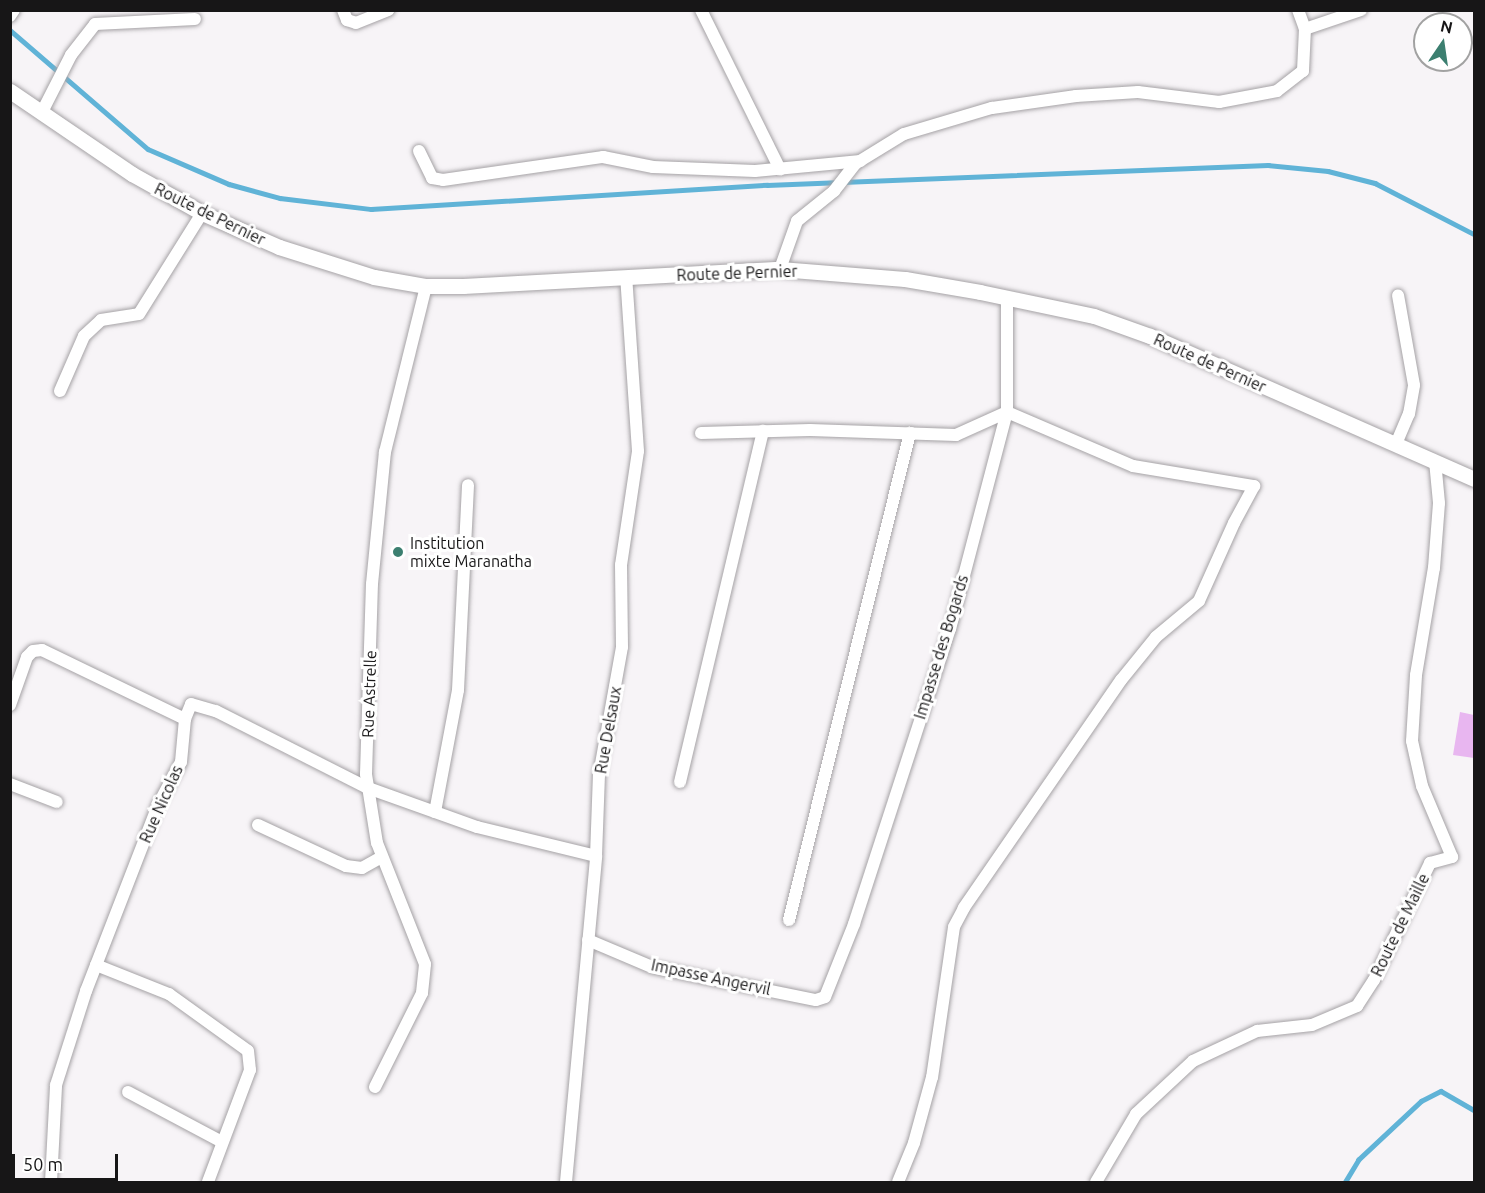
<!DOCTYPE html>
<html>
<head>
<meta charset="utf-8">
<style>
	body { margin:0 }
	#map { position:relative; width:1485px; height:1193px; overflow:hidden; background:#f7f4f7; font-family:Ubuntu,sans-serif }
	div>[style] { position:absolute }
	.stream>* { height:4.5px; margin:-2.25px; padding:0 2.25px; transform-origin:2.25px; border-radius:2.25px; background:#60b3d7 }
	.building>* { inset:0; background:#e8b6f0 }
	.roads { filter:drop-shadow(0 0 2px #a5a2a5) drop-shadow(0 0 2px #a5a2a5) }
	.minor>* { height:12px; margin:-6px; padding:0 6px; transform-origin:6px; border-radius:6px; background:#fff }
	.tertiary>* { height:15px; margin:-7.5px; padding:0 7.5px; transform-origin:7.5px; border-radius:7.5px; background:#fff }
	.dots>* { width:16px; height:16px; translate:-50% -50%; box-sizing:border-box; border:3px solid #fff; border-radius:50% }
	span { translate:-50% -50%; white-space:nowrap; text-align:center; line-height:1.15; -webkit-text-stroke:6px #fff; paint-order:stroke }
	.street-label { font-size:16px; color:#171617 }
	.poi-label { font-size:16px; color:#171617 }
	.left { translate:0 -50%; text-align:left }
	.frame { position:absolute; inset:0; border:12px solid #171617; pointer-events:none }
	.north { position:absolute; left:1413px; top:12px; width:60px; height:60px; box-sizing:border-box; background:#fff; border:2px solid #a2a2a2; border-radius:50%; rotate:13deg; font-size:16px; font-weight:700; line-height:24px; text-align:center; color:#171617 }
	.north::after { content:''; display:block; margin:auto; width:21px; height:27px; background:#3c7f70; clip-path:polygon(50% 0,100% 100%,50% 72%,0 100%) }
	.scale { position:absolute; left:12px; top:1154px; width:106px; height:27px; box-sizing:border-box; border:3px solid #171617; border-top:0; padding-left:8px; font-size:18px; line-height:21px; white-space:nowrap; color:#171617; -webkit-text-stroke:4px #fff; paint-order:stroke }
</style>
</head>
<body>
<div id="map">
	<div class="stream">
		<div style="left:10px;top:30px;width:182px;rotate:40.8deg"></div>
		<div style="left:148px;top:149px;width:88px;rotate:23.4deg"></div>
		<div style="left:229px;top:184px;width:53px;rotate:15.4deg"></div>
		<div style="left:280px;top:198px;width:92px;rotate:6.9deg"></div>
		<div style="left:371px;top:209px;width:397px;rotate:-3.5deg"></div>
		<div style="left:767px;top:185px;width:501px;rotate:-2.29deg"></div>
		<div style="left:1268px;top:165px;width:60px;rotate:5.7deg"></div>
		<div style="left:1328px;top:171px;width:49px;rotate:14.3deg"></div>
		<div style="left:1375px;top:183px;width:111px;rotate:27.3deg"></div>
		<div style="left:1345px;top:1182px;width:26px;rotate:-59deg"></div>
		<div style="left:1358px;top:1160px;width:86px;rotate:-43.1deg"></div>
		<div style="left:1421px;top:1101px;width:22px;rotate:-27deg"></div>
		<div style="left:1441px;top:1091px;width:38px;rotate:30deg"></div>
	</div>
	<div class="building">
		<div style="clip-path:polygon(1460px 712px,1474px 715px,1474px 758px,1453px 755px)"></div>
	</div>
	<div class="roads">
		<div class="minor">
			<div style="left:343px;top:10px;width:11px;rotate:68deg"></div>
			<div style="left:347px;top:20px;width:9px;rotate:18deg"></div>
			<div style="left:356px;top:23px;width:35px;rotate:-22deg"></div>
			<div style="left:701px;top:10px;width:178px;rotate:63.6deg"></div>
			<div style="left:10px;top:16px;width:7px;rotate:-56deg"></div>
			<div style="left:1305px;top:29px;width:59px;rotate:-18.7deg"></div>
			<div style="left:42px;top:112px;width:64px;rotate:-63deg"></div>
			<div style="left:71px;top:55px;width:39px;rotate:-52deg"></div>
			<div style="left:95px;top:24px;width:100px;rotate:-2.9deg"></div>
			<div style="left:419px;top:151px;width:30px;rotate:64deg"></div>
			<div style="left:432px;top:178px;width:11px;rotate:10deg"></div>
			<div style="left:443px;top:180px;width:162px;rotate:-8.2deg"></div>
			<div style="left:603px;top:157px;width:51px;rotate:11.3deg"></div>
			<div style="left:653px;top:167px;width:102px;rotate:2.2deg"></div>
			<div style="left:755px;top:171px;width:106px;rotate:-5.4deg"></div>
			<div style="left:780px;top:269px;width:51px;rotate:-70.5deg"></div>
			<div style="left:797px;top:221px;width:48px;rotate:-39deg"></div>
			<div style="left:834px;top:191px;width:34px;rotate:-52deg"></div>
			<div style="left:855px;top:164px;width:57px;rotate:-31.5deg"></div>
			<div style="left:904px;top:134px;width:92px;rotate:-16.5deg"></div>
			<div style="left:992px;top:108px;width:85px;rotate:-8.1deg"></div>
			<div style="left:1076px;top:96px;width:62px;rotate:-3.7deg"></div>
			<div style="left:1138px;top:92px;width:82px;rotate:7deg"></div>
			<div style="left:1219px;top:102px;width:59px;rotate:-10.7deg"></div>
			<div style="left:1277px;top:91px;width:33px;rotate:-38deg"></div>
			<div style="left:1303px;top:71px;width:42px;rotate:-87.3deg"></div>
			<div style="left:1305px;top:29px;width:20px;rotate:-110deg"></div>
			<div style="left:60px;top:391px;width:60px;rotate:-66.4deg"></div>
			<div style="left:84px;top:336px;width:23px;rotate:-43deg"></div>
			<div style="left:101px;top:320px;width:38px;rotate:-9deg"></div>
			<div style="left:139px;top:314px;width:119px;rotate:-58deg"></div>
			<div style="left:701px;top:433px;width:109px;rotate:-1.6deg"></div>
			<div style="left:810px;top:430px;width:146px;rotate:2deg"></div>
			<div style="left:956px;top:435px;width:56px;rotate:-24.3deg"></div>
			<div style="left:1007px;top:412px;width:137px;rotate:23.2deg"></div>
			<div style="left:1133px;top:466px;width:123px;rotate:9.4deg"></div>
			<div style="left:1254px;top:486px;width:42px;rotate:118.4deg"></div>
			<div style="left:1234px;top:523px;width:85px;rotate:114.2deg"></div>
			<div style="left:1199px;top:601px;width:56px;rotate:140.1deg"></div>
			<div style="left:1156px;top:637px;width:55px;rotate:129.1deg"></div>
			<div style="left:1121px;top:680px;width:277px;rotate:124.6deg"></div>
			<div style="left:964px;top:908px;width:21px;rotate:118deg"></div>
			<div style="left:954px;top:927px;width:152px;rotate:98.3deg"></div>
			<div style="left:932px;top:1077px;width:68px;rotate:105.3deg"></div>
			<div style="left:914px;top:1143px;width:42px;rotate:112.3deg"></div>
			<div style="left:1396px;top:444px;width:33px;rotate:-67deg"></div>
			<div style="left:1409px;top:414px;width:29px;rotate:-80deg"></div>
			<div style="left:1414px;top:385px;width:91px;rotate:-100.1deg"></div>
			<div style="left:10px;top:705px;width:51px;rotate:-70.5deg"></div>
			<div style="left:27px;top:657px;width:8px;rotate:-45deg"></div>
			<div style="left:33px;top:651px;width:9px;rotate:-6deg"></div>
			<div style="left:42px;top:650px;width:159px;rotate:25.8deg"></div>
			<div style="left:680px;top:782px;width:361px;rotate:-76.7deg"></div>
			<div style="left:10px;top:784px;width:50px;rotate:21deg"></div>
			<div style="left:435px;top:812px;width:124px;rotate:-79.3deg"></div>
			<div style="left:458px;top:690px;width:205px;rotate:-87.2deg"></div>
			<div style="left:258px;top:825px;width:97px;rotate:25deg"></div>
			<div style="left:346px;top:866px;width:16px;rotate:7deg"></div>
			<div style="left:362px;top:868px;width:23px;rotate:-29deg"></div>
			<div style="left:789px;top:920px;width:502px;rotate:-76.05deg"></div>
			<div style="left:588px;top:940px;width:69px;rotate:22.9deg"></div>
			<div style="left:652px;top:967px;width:167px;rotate:11.4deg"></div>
			<div style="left:816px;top:1000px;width:9px;rotate:-18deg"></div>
			<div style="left:825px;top:997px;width:79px;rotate:-68.3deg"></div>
			<div style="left:854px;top:924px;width:310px;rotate:-72deg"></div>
			<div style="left:950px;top:629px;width:224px;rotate:-75.3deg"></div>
			<div style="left:1007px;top:412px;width:114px;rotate:-90deg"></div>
			<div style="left:96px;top:965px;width:79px;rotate:21.7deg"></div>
			<div style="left:169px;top:994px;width:97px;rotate:35.8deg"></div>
			<div style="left:248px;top:1051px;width:19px;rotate:84deg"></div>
			<div style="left:250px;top:1070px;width:120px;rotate:110.6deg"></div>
			<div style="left:375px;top:1087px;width:105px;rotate:-63.4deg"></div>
			<div style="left:422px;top:993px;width:29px;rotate:-84deg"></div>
			<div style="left:425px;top:964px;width:130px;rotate:-111.6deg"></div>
			<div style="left:377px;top:843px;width:70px;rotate:-99.1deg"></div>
			<div style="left:366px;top:774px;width:190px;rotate:-88.2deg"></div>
			<div style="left:372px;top:584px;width:133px;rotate:-84.4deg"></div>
			<div style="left:385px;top:452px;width:171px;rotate:-76.1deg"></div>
			<div style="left:128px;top:1092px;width:106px;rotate:28deg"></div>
			<div style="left:51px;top:1182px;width:97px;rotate:-87deg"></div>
			<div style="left:56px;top:1085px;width:99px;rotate:-72.3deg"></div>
			<div style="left:86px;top:991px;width:199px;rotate:-68.8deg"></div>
			<div style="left:158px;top:805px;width:49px;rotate:-61.9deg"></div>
			<div style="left:181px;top:762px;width:43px;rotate:-84.7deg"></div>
			<div style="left:185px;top:719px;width:16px;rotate:-68deg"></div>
			<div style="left:191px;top:704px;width:26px;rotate:16deg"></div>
			<div style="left:216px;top:711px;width:170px;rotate:26.9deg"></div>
			<div style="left:368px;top:788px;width:116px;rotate:19.7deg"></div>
			<div style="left:477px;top:827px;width:122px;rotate:13.7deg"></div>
			<div style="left:566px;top:1182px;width:327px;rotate:-84.7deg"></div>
			<div style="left:596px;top:856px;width:81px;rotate:-87.9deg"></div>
			<div style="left:599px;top:775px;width:130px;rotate:-79.8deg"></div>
			<div style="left:622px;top:647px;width:82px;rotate:-90.7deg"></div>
			<div style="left:621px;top:565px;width:115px;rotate:-81.5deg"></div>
			<div style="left:638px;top:451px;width:174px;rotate:-93.9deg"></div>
			<div style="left:1096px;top:1182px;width:79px;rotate:-59.5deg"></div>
			<div style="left:1136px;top:1114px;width:78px;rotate:-42.9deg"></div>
			<div style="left:1193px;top:1061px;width:71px;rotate:-25.1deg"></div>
			<div style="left:1257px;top:1031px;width:55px;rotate:-6.2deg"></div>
			<div style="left:1312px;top:1025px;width:49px;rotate:-22.9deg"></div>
			<div style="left:1357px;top:1006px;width:31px;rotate:-57deg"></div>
			<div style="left:1374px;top:980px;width:130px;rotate:-64.4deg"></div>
			<div style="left:1430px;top:863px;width:23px;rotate:-15deg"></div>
			<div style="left:1452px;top:857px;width:77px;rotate:-112.9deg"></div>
			<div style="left:1422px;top:786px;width:46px;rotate:-102.5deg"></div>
			<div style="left:1412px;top:741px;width:66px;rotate:-86.5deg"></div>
			<div style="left:1416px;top:675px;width:109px;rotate:-80.5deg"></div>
			<div style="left:1434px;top:568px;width:65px;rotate:-85.6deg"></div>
			<div style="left:1439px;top:503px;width:42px;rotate:-95.4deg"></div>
		</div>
		<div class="tertiary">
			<div style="left:10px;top:91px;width:148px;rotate:34.2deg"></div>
			<div style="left:132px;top:174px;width:80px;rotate:29.1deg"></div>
			<div style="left:202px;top:213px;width:84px;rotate:23.8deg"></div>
			<div style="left:279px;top:247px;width:100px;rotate:17.5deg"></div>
			<div style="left:374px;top:277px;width:53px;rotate:9.8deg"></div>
			<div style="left:426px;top:286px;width:37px"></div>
			<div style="left:463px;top:286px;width:317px;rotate:-3.1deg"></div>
			<div style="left:780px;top:269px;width:125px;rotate:4.6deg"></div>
			<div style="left:905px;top:279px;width:76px;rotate:9.8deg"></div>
			<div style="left:980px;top:292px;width:116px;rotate:11.9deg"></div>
			<div style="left:1094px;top:316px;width:59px;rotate:19.7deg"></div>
			<div style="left:1150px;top:336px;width:354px;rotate:23.8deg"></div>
		</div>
	</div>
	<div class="dots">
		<div style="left:398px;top:552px;background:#3c7f70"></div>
	</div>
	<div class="street-label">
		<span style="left:210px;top:214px;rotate:26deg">Route de Pernier</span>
		<span style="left:737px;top:273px;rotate:-2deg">Route de Pernier</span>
		<span style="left:1210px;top:363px;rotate:24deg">Route de Pernier</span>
		<span style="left:941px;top:647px;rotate:-73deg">Impasse des Bogards</span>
		<span style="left:369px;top:694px;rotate:-88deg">Rue Astrelle</span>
		<span style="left:608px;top:730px;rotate:-80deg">Rue Delsaux</span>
		<span style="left:161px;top:804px;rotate:-66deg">Rue Nicolas</span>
		<span style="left:1400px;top:925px;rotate:-64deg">Route de Maille</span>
		<span style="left:711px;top:977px;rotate:12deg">Impasse Angervil</span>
	</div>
	<div class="poi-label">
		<span class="left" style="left:410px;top:552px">Institution<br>mixte Maranatha</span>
	</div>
	<div class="frame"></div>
	<div class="north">N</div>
	<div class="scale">50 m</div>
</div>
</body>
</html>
